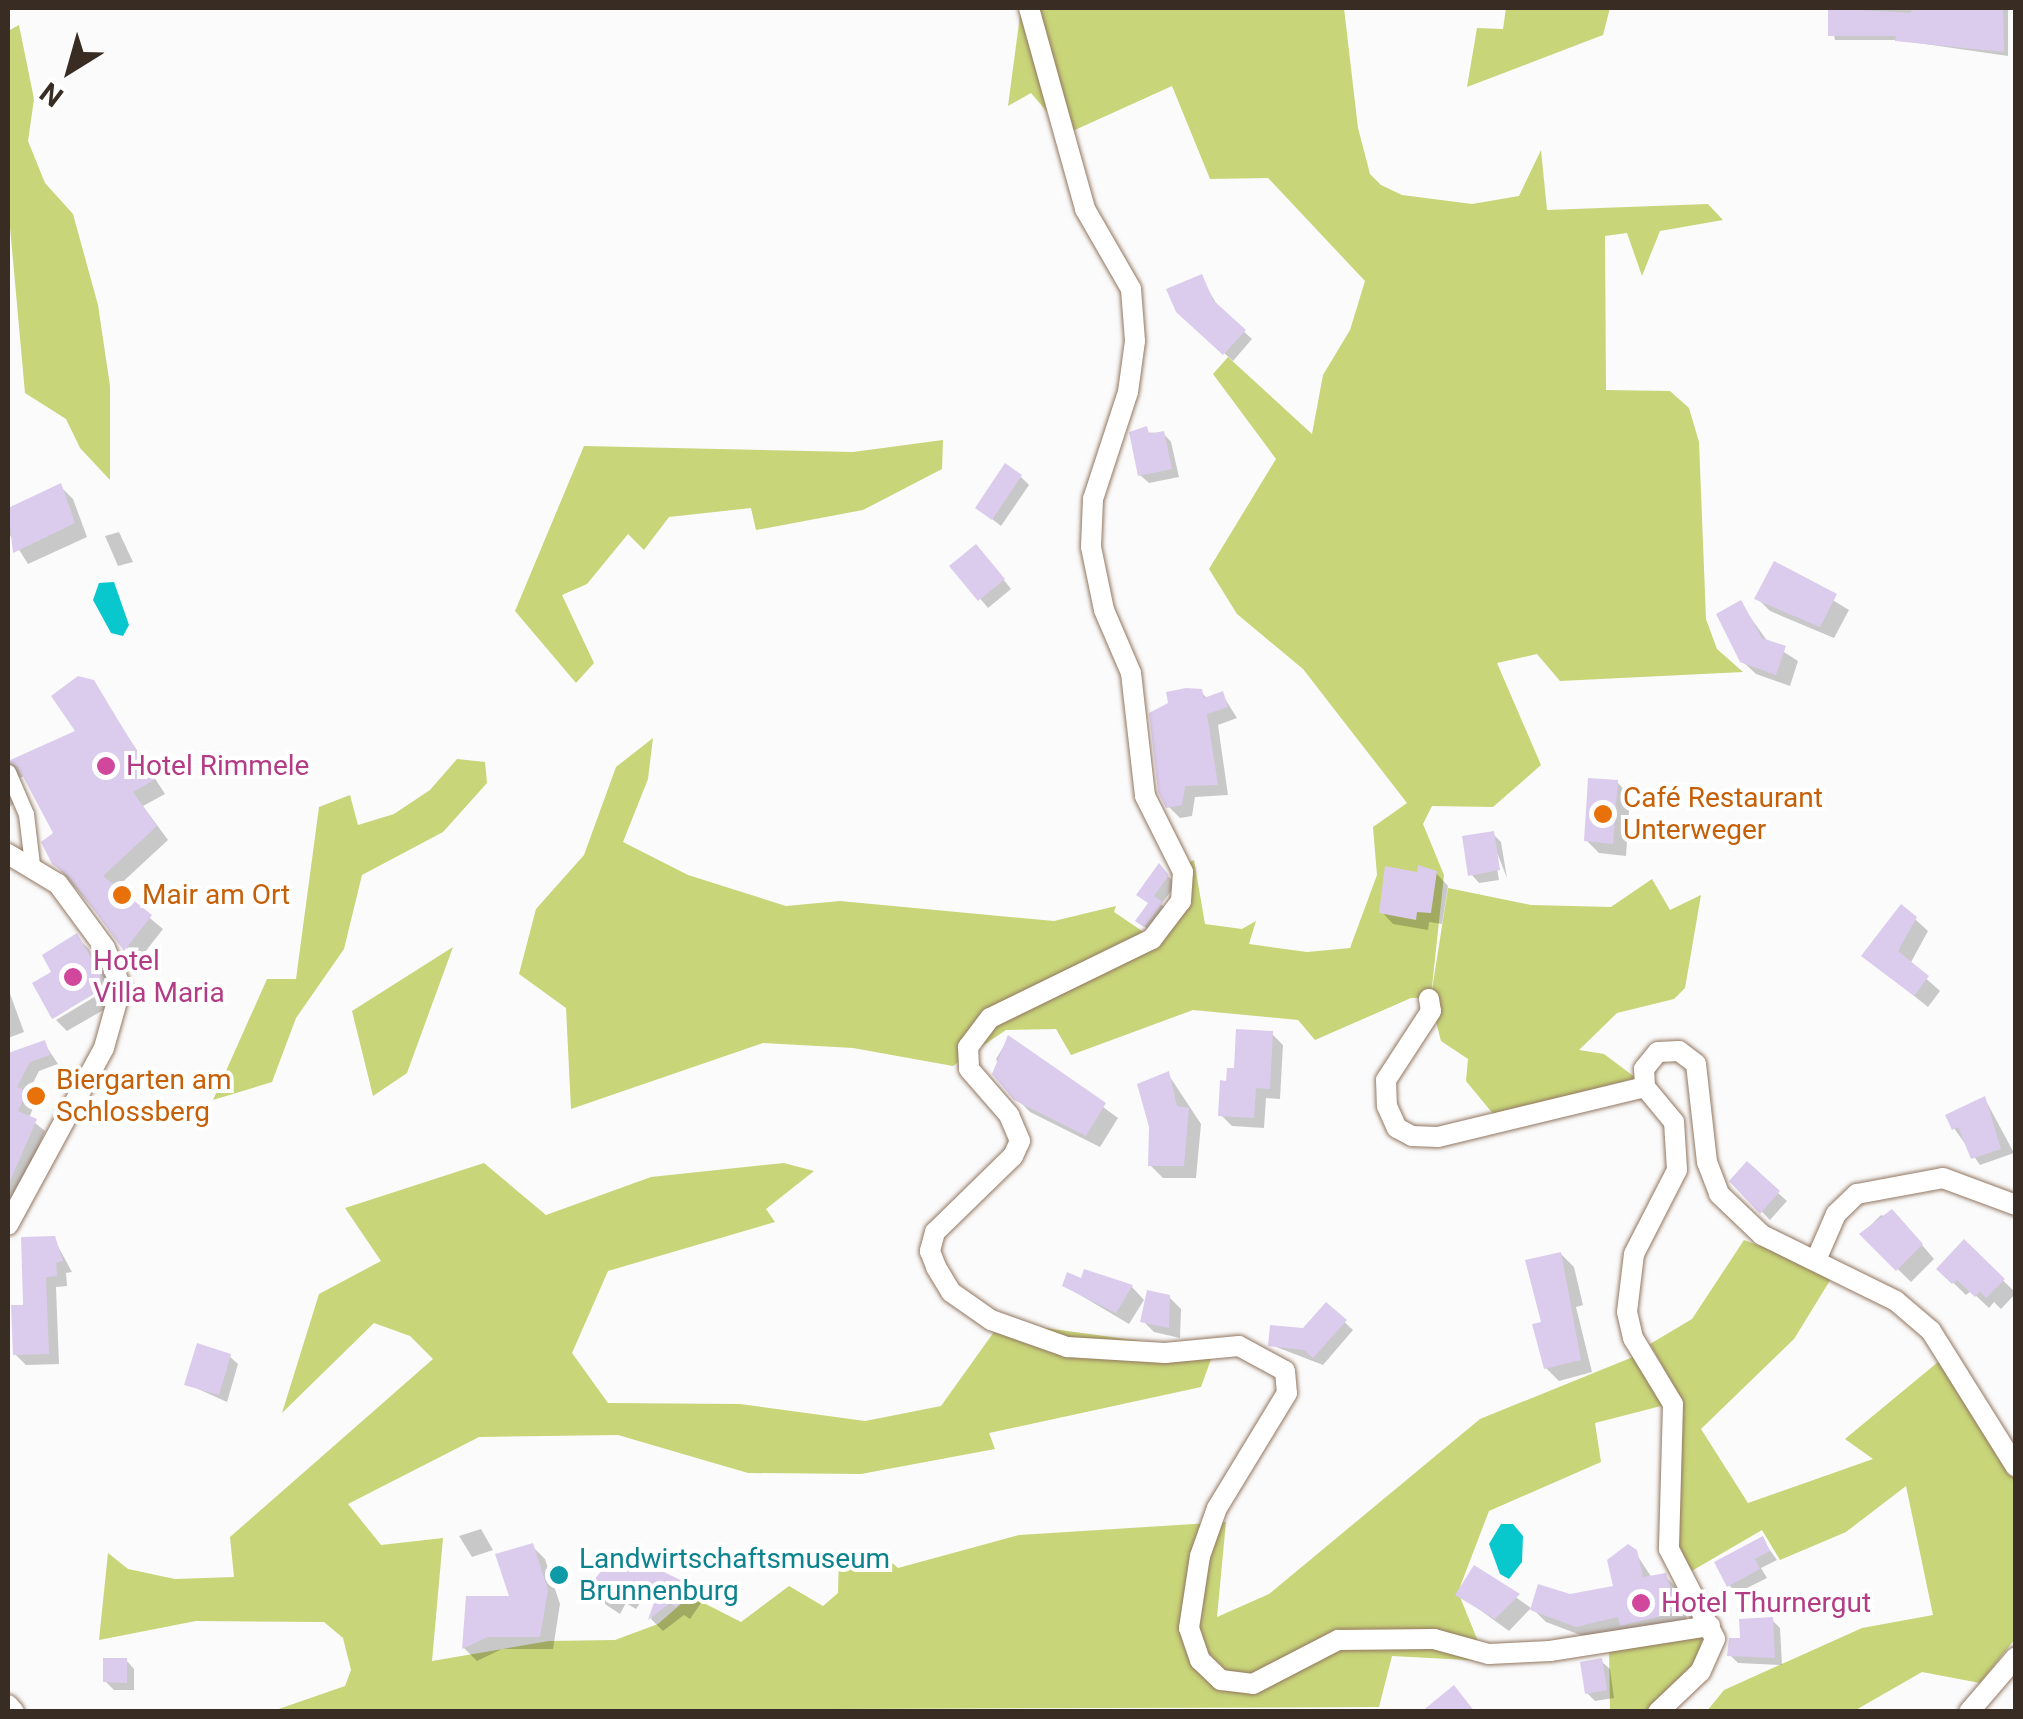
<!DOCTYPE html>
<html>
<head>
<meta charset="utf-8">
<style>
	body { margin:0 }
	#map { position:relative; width:2023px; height:1719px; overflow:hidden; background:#fbfbfb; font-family:Roboto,sans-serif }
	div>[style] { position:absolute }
	.green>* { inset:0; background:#c8d579 }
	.water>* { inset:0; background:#08c7cd }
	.shadow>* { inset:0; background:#0003 }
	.building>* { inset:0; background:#dbcced }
	.roads { filter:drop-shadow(0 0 2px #927660) drop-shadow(0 0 2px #927660) }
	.pedestrian>* { height:15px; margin:-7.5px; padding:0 7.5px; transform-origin:7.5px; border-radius:7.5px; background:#fff }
	.minor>* { height:20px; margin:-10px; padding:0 10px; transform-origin:10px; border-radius:10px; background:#fff }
	.dots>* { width:28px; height:28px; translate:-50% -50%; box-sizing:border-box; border:5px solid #fff; border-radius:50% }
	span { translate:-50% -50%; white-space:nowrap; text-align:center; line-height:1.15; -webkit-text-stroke:8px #fff; paint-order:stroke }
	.hotel-label { font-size:28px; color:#b23c85 }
	.left { translate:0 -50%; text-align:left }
	.food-label { font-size:28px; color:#c56008 }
	.culture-label { font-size:28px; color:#0d838f }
	.frame { position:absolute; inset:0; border:10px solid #392d23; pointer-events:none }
	.north { position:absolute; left:20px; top:20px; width:100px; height:100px; -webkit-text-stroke:8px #fff; paint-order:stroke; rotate:217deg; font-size:28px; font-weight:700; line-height:40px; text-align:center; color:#392d23 }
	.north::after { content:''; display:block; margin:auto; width:35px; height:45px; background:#392d23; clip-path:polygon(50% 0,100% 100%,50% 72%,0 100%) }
</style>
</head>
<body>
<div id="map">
	<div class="green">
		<div style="clip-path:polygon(1021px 8px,1344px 8px,1358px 128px,1370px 174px,1381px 185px,1402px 195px,1472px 204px,1519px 196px,1541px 150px,1547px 210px,1708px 204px,1723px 220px,1660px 231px,1642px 276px,1627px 233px,1605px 236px,1606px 390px,1670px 391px,1689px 408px,1699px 442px,1706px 619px,1717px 649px,1743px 672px,1560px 681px,1537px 654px,1497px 663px,1541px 765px,1493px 807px,1432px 806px,1423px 824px,1444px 875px,1431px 996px,1448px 888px,1531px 905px,1611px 907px,1652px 879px,1670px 910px,1701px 895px,1685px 988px,1674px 999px,1617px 1013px,1579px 1050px,1604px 1054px,1636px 1078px,1494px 1115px,1466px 1081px,1468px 1059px,1441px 1041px,1430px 998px,1411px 998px,1315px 1040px,1298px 1020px,1193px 1010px,1071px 1055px,1056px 1029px,1006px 1030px,953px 1066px,853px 1048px,763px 1043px,571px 1109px,566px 1008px,519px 974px,536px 909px,584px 855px,616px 767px,653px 738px,648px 779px,623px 842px,688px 875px,786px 906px,840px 901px,1054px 921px,1116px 906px,1114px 912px,1148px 935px,1163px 930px,1181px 866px,1194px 860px,1205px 924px,1242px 929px,1256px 921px,1249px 944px,1307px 952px,1350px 948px,1377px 875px,1373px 827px,1407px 803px,1303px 669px,1237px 614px,1209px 569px,1276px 459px,1213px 374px,1228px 357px,1312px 434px,1323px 375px,1350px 330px,1365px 281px,1268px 178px,1210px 179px,1172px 86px,1066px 134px,1031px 93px,1008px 106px)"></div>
		<div style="clip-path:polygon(1506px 8px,1610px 8px,1603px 35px,1467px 87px,1477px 28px,1503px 29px)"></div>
		<div style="clip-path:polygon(19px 25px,34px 99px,28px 141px,45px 183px,73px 214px,98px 305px,110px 386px,110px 480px,80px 448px,66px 419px,25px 393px,8px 205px,8px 31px)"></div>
		<div style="clip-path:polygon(943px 440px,942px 469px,863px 510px,756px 530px,751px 508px,669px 517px,644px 550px,628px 534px,587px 584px,562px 595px,594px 663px,576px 683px,515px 611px,584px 446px,853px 452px)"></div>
		<div style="clip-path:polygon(457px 759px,485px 762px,487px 783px,443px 832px,362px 875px,344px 949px,296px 1018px,272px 1082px,213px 1100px,267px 979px,296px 979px,319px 807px,350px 795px,358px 825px,394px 814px,430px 790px)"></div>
		<div style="clip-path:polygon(453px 947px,407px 1073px,373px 1096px,352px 1011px)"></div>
		<div style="clip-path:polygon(484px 1163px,546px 1215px,651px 1177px,784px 1163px,814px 1171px,766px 1209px,775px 1222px,608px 1271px,572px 1353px,608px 1403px,740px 1404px,865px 1421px,941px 1406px,1001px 1322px,1214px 1351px,1201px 1387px,989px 1433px,995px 1449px,861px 1474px,748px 1473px,618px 1435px,479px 1437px,348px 1504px,381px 1545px,443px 1538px,432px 1661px,549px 1641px,615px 1640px,658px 1624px,690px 1596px,741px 1622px,789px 1586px,823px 1606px,838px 1593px,839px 1554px,877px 1550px,898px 1568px,1019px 1535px,1226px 1522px,1217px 1617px,1269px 1594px,1480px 1419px,1633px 1357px,1665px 1405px,1595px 1423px,1601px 1462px,1489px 1511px,1458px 1592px,1486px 1661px,1392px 1656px,1379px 1707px,273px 1711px,345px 1686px,351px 1670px,343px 1638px,324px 1622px,196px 1621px,99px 1640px,108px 1553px,128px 1569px,175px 1579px,234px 1577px,230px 1537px,433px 1359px,410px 1336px,374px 1323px,282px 1413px,319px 1294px,381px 1261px,345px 1208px)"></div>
		<div style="clip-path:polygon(1744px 1240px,1834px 1274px,1794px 1339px,1701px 1429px,1748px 1503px,1873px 1459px,1845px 1439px,1938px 1362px,2008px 1459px,2015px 1479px,2015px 1639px,1980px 1683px,1922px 1672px,1854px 1711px,1707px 1711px,1724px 1690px,1862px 1628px,1933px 1615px,1906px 1486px,1846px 1532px,1780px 1560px,1762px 1530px,1690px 1572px,1673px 1537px,1681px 1400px,1650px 1344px,1692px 1319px)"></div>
		<div style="clip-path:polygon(1703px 1633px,1699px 1660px,1649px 1711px,1610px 1711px,1609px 1648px)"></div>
	</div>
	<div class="water">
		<div style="clip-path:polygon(114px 582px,129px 625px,123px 636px,111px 633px,93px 600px,99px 583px)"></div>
		<div style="clip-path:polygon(1501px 1524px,1513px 1524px,1523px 1536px,1522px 1562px,1509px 1579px,1500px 1574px,1489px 1544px)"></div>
	</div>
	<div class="shadow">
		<div style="clip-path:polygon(1829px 8px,2008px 8px,2008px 56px,1897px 40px,1835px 40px)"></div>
		<div style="clip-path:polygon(1201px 277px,1220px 310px,1252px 339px,1233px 361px,1187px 320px)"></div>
		<div style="clip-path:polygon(1133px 432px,1163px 433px,1171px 442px,1179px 477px,1149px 483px,1140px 475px)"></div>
		<div style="clip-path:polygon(1021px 477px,1029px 485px,1001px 526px,978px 508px)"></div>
		<div style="clip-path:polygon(60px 486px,73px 499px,87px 537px,28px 564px,8px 532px,8px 511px)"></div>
		<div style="clip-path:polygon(119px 532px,133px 562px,118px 566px,105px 536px)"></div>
		<div style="clip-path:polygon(984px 555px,1011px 589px,988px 608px,953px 566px)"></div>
		<div style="clip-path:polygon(1775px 565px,1849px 610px,1834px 638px,1770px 611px,1757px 598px)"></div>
		<div style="clip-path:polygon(1740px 603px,1768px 642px,1798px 661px,1790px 686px,1756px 674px,1742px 661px)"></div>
		<div style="clip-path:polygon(93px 682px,165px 794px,143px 806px,168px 840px,115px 889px,163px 929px,138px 961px,54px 863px,56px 834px,24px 776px,8px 783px,15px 803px,8px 808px,8px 762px,79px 733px)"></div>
		<div style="clip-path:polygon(1201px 692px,1208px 699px,1222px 694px,1237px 718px,1218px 725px,1228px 795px,1195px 797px,1192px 816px,1180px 818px,1168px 806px)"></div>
		<div style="clip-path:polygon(1617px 782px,1630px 796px,1626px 856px,1599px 853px,1586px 840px)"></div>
		<div style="clip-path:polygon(1493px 834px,1501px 842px,1507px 878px,1492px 840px,1499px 880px,1479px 883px,1471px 874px)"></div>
		<div style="clip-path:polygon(1159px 866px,1176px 885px,1161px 904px,1169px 912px,1153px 934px,1138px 921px,1150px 904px)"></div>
		<div style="clip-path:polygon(1436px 873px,1448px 886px,1442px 924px,1429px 922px,1428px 930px,1393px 924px,1382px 912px,1419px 875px)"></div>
		<div style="clip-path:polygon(1915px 919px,1928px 931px,1910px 964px,1940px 991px,1928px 1007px,1864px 956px)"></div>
		<div style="clip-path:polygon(76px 936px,89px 949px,113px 990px,112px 1005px,67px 1031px,56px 1020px,111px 987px,109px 983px,54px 1018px,35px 984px,54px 973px)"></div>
		<div style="clip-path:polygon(8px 988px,24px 1032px,8px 1038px)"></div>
		<div style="clip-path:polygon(1272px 1034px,1283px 1045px,1280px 1099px,1266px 1098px,1264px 1128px,1232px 1126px,1221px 1115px,1229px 1084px)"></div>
		<div style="clip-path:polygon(1009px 1038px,1118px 1118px,1100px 1147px,1030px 1112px,1016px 1098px,996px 1059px)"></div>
		<div style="clip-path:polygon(44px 1043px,58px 1064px,39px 1071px,27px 1095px,35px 1103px,29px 1118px,45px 1131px,13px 1207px,8px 1204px,8px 1055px)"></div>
		<div style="clip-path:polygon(1168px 1074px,1201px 1124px,1196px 1178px,1163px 1178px,1150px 1165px)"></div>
		<div style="clip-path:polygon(1985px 1099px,2014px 1153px,1980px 1165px,1954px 1128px)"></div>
		<div style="clip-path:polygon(1747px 1165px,1787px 1201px,1770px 1220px,1732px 1181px)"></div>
		<div style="clip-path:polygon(1881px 1215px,1905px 1225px,1934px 1259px,1911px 1282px,1862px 1234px)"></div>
		<div style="clip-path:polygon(54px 1239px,72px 1272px,66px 1273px,67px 1286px,56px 1287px,59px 1364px,26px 1365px,15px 1354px)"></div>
		<div style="clip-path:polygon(1964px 1243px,2016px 1293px,2001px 1309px,1994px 1302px,1989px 1308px,1971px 1291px,1966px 1295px,1939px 1269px)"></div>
		<div style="clip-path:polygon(1561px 1254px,1574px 1267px,1583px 1305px,1576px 1307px,1592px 1372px,1559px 1381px,1546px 1368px,1544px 1324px)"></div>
		<div style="clip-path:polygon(1086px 1272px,1132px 1287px,1144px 1300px,1129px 1324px,1065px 1286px,1082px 1281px)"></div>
		<div style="clip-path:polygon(1169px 1297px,1181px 1309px,1180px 1338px,1154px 1332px,1143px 1321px)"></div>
		<div style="clip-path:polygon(1326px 1305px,1353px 1330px,1323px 1365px,1271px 1345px,1304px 1330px)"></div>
		<div style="clip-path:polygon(229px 1356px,238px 1364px,227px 1402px,187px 1384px)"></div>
		<div style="clip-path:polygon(481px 1529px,493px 1550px,472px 1557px,459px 1536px)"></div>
		<div style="clip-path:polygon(1762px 1539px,1777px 1560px,1761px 1568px,1767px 1578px,1737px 1593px,1729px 1585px)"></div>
		<div style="clip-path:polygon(532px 1546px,545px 1559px,560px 1604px,553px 1649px,502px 1649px,477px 1661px,464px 1648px,468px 1599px,512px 1598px)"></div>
		<div style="clip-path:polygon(1635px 1552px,1652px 1578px,1665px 1576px,1678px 1589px,1689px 1625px,1591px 1639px,1546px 1622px,1533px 1609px,1616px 1588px)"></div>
		<div style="clip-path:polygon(618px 1553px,690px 1587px,703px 1600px,690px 1619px,684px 1615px,663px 1631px,651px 1619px,657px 1600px,646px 1594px,636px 1609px,626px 1603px,620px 1614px,602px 1602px,589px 1589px)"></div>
		<div style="clip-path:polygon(1475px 1568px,1531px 1608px,1509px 1631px,1458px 1594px)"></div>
		<div style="clip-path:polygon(1772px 1620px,1780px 1628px,1782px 1665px,1738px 1663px,1730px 1655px)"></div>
		<div style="clip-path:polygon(126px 1660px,134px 1669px,134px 1690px,114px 1690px,105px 1681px)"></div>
		<div style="clip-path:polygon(1601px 1661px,1610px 1669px,1614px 1698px,1595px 1701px,1587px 1693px)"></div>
	</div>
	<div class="building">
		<div style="clip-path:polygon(1828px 8px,1911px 13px,1912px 8px,2003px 8px,2004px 52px,1895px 41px,1896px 36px,1828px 36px)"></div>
		<div style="clip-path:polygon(1202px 274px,1213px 300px,1246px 330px,1223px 355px,1176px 312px,1166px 289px)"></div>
		<div style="clip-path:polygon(1147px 426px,1149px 434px,1164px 431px,1172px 469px,1138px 476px,1129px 432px)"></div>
		<div style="clip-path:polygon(1005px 463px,1022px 475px,992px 520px,975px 508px)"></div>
		<div style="clip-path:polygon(61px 483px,75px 523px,13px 553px,8px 508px)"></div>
		<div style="clip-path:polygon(976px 544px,1005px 579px,978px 601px,949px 566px)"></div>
		<div style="clip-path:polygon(1774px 561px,1837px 594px,1820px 627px,1754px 599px)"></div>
		<div style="clip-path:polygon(1741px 600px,1762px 638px,1786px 646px,1776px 675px,1740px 662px,1716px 614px)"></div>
		<div style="clip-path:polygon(78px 676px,94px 680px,154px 780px,133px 792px,157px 826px,103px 876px,152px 915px,124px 951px,69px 876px,52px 864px,41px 842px,53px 833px,18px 767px,8px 761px,75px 731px,51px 696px)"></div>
		<div style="clip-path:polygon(1186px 688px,1202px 689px,1204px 698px,1223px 691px,1228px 707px,1207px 714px,1218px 785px,1185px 786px,1182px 805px,1166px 808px,1158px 792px,1149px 713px,1168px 703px,1166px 692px)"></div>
		<div style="clip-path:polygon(1588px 778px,1618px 780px,1613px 844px,1584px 841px)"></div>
		<div style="clip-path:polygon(1494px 831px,1500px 870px,1468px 876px,1462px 836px)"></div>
		<div style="clip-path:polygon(1159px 863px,1169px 875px,1154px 896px,1163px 902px,1144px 927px,1135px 921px,1148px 903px,1136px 895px)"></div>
		<div style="clip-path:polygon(1418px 865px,1437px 871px,1431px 913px,1417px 912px,1416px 920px,1379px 913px,1385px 866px,1417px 872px)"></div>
		<div style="clip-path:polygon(1901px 904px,1917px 917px,1898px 951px,1929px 976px,1914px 996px,1861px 956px)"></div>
		<div style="clip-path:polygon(77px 933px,101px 975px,99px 991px,52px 1019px,32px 983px,51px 972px,42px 955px)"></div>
		<div style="clip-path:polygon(1236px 1029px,1273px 1031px,1270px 1089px,1256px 1088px,1254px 1118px,1218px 1116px,1220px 1080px,1226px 1081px,1227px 1068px,1234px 1068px)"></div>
		<div style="clip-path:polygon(1008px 1035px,1106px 1103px,1086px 1136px,1014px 1100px,992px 1074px)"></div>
		<div style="clip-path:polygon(45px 1040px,50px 1055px,30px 1062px,17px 1087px,27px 1091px,18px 1111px,37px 1119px,8px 1186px,8px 1053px)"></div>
		<div style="clip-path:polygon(1169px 1071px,1177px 1106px,1189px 1108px,1184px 1166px,1148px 1166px,1149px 1127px,1137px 1084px)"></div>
		<div style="clip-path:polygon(1985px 1096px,2001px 1149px,1971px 1159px,1958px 1127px,1952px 1130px,1945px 1115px)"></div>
		<div style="clip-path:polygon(1747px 1161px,1780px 1191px,1760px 1214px,1729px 1181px)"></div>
		<div style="clip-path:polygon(1892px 1209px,1923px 1244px,1896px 1271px,1859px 1234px)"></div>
		<div style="clip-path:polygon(55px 1236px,63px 1261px,56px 1263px,57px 1276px,46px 1277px,49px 1354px,13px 1355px,11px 1305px,23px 1305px,21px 1237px)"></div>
		<div style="clip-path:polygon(1964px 1239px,2005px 1279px,1986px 1298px,1980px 1291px,1975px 1297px,1957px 1280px,1952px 1284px,1936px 1269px)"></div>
		<div style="clip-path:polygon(1561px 1252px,1581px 1360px,1544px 1369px,1532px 1324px,1541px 1322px,1525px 1260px)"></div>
		<div style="clip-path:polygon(1084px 1269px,1133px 1285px,1116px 1313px,1062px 1286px,1067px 1272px,1081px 1278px)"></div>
		<div style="clip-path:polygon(1147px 1290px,1170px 1295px,1169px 1328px,1140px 1322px)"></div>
		<div style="clip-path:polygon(1326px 1302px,1347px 1320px,1313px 1358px,1304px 1350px,1268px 1346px,1270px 1325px,1303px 1328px)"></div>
		<div style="clip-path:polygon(197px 1343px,231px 1354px,219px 1395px,184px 1385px)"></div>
		<div style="clip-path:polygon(1763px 1536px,1770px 1551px,1755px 1559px,1760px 1569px,1727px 1587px,1714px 1562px)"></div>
		<div style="clip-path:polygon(533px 1543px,548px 1590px,540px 1637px,488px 1637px,462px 1649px,466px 1596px,509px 1596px,495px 1554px)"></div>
		<div style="clip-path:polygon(1628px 1544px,1637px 1550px,1643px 1577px,1666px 1573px,1678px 1612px,1620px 1626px,1618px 1617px,1576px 1627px,1530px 1610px,1538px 1584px,1570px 1594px,1613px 1586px,1607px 1560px)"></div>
		<div style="clip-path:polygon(618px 1550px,691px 1585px,676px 1607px,670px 1603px,648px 1620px,656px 1596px,632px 1582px,623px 1598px,613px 1592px,606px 1603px,586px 1590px)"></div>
		<div style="clip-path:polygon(1474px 1565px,1520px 1594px,1495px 1619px,1455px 1595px)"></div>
		<div style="clip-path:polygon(1773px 1617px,1775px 1658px,1727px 1656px,1729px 1638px,1740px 1638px,1739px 1619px)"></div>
		<div style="clip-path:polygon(103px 1658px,127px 1658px,127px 1683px,103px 1682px)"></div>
		<div style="clip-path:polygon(1602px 1658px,1607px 1690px,1585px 1694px,1580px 1662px)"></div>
		<div style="clip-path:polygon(1454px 1685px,1475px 1712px,1421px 1712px)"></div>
	</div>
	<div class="roads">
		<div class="pedestrian">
			<div style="left:8px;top:772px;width:46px;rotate:66.8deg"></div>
			<div style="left:26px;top:814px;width:50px;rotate:83.2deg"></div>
		</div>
		<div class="minor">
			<div style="left:1029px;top:8px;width:209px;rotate:74.4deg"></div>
			<div style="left:1085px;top:209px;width:92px;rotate:60.1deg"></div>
			<div style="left:1131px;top:289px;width:52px;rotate:85.6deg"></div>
			<div style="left:1135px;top:341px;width:51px;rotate:97.8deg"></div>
			<div style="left:1128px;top:392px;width:113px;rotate:108.1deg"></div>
			<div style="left:1093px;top:499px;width:48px;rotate:92.4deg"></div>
			<div style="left:1091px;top:547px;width:64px;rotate:78.3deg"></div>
			<div style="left:1104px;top:610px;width:69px;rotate:66.8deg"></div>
			<div style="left:1131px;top:673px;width:124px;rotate:83.5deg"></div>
			<div style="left:1145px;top:796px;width:85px;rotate:63.4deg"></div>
			<div style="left:1183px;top:872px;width:29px;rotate:94deg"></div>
			<div style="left:1181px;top:901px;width:48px;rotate:127.3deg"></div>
			<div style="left:1152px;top:939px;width:180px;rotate:154deg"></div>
			<div style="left:990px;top:1018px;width:36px;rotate:127deg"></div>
			<div style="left:968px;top:1047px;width:22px;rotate:87deg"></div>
			<div style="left:969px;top:1069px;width:61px;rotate:49deg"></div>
			<div style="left:1009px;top:1115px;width:28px;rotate:67deg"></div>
			<div style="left:1020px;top:1141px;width:17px;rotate:115deg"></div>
			<div style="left:1013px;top:1156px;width:109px;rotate:135.7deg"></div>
			<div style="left:935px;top:1232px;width:20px;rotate:105deg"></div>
			<div style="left:930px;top:1251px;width:17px;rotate:69deg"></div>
			<div style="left:936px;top:1267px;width:29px;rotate:59deg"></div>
			<div style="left:951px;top:1292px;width:49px;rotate:35deg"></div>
			<div style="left:991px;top:1320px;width:81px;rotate:19.6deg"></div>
			<div style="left:1067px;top:1347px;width:98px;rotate:3.5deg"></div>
			<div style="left:1165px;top:1353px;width:74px;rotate:-5.4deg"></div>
			<div style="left:1239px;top:1346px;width:52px;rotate:28.5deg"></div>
			<div style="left:1285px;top:1371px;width:22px;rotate:85deg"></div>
			<div style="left:1287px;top:1393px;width:135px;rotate:121.3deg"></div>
			<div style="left:1217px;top:1508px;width:51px;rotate:109.5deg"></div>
			<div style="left:1200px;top:1556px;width:73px;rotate:98.7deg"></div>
			<div style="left:1189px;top:1628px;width:34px;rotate:71deg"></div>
			<div style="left:1200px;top:1660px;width:29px;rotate:44deg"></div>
			<div style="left:1221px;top:1680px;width:32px;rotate:7deg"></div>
			<div style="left:1253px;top:1684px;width:96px;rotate:-27.4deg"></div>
			<div style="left:1338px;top:1640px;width:96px;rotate:-0.6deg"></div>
			<div style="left:1434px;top:1639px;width:57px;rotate:15.3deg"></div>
			<div style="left:1489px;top:1654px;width:61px;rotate:-2.8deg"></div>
			<div style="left:1550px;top:1651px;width:162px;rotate:-8.9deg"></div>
			<div style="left:8px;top:854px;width:58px;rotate:31deg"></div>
			<div style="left:58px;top:884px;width:79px;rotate:53.7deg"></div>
			<div style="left:105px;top:948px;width:42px;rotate:67.7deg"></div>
			<div style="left:121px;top:987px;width:63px;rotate:105.6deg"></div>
			<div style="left:104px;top:1048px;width:201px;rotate:118.5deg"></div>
			<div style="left:1429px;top:999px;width:12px;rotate:81deg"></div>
			<div style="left:1431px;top:1011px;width:82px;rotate:123.1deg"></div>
			<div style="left:1386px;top:1080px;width:26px;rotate:88deg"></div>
			<div style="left:1387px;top:1106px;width:24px;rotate:66deg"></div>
			<div style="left:1397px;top:1128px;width:17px;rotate:28deg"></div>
			<div style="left:1412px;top:1136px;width:26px;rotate:2deg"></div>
			<div style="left:1438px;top:1137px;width:213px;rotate:-13.6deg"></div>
			<div style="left:1645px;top:1087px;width:45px;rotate:50.4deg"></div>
			<div style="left:1674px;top:1122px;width:48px;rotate:86.4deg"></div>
			<div style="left:1677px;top:1170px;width:94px;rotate:117.1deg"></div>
			<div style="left:1634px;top:1254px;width:58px;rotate:96.9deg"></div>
			<div style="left:1627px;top:1312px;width:27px;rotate:77deg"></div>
			<div style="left:1633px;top:1338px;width:77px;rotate:58.8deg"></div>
			<div style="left:1673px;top:1404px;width:145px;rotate:91.6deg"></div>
			<div style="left:1669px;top:1549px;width:101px;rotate:62.9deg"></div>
			<div style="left:1715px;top:1639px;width:36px;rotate:114deg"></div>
			<div style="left:1700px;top:1672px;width:58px;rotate:136.4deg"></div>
			<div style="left:1645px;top:1087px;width:18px;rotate:-93deg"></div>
			<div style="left:1644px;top:1069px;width:22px;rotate:-51deg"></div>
			<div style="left:1658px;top:1052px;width:21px;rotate:-3deg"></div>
			<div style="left:1679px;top:1051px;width:21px;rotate:37deg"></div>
			<div style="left:1696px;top:1064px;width:99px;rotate:83.6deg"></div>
			<div style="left:1707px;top:1162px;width:34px;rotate:69deg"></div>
			<div style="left:1719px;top:1194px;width:59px;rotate:43.6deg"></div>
			<div style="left:1762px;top:1235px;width:149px;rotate:26.2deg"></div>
			<div style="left:1896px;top:1301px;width:46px;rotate:40.6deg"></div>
			<div style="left:1931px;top:1331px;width:160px;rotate:58deg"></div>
			<div style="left:1816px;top:1260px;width:50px;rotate:-66.5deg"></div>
			<div style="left:1836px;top:1214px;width:29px;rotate:-44deg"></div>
			<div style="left:1857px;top:1194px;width:87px;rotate:-10.5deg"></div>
			<div style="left:1943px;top:1178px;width:78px;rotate:20.3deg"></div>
			<div style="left:8px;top:1705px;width:9px;rotate:49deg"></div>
			<div style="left:1969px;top:1712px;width:72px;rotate:-49.5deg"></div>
		</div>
	</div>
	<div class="dots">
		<div style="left:106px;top:766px;background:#d1479c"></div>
		<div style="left:1603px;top:814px;background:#e8710a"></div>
		<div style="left:122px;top:895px;background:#e8710a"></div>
		<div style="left:73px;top:977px;background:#d1479c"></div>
		<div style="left:36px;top:1096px;background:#e8710a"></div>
		<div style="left:559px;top:1575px;background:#0f9aa8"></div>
		<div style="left:1641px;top:1603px;background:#d1479c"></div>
	</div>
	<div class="hotel-label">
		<span class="left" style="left:126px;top:766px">Hotel Rimmele</span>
		<span class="left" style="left:93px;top:977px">Hotel<br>Villa Maria</span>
		<span class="left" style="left:1661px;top:1603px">Hotel Thurnergut</span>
	</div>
	<div class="food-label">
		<span class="left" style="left:1623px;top:814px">Café Restaurant<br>Unterweger</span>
		<span class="left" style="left:142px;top:895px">Mair am Ort</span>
		<span class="left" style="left:56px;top:1096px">Biergarten am<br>Schlossberg</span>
	</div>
	<div class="culture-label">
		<span class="left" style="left:579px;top:1575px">Landwirtschaftsmuseum<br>Brunnenburg</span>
	</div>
	<div class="frame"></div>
	<div class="north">N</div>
</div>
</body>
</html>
